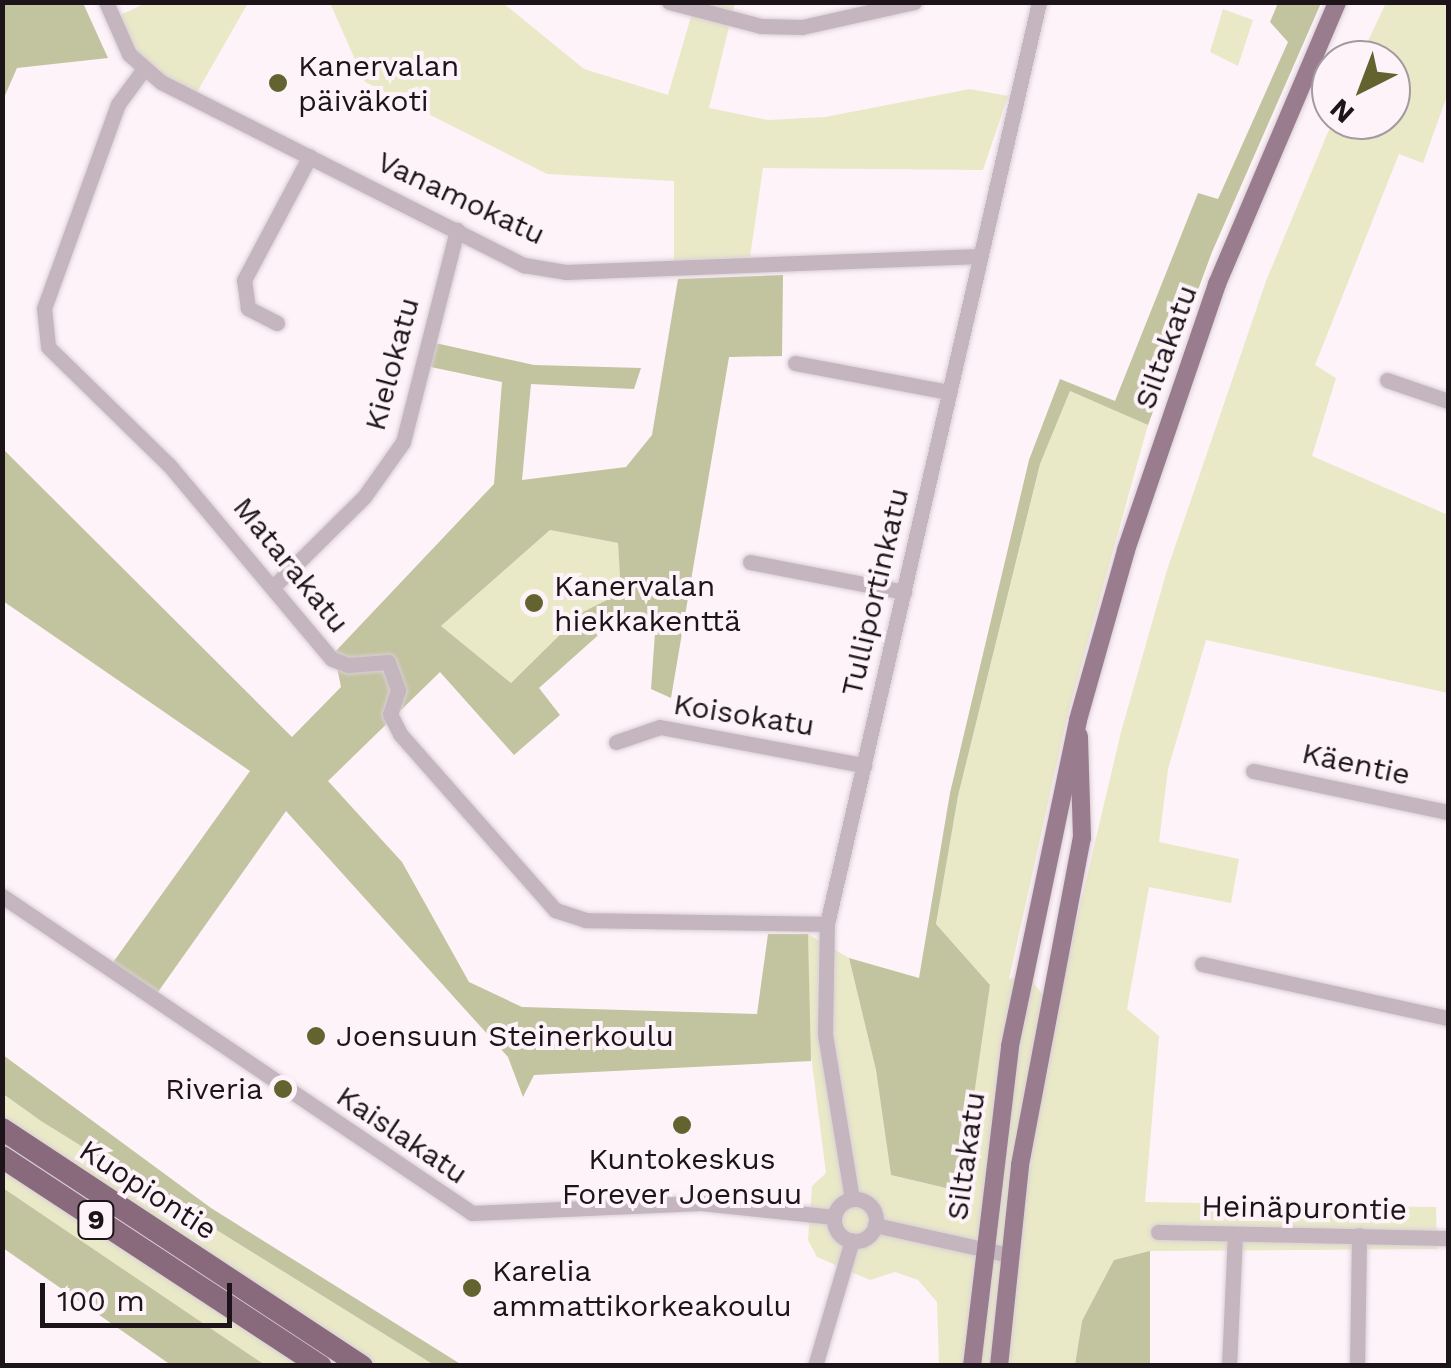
<!DOCTYPE html>
<html>
<head>
<meta charset="utf-8">
<style>
	body { margin:0 }
	#map { position:relative; width:1451px; height:1368px; overflow:hidden; background:#fdf3f9; font-family:"Work Sans",sans-serif }
	div>[style] { position:absolute }
	.green>* { inset:0; background:#e9e9c8 }
	.forest>* { inset:0; background:#c2c39f }
	.roads { filter:drop-shadow(0 0 2px #d9cfd5) drop-shadow(0 0 2px #d9cfd5) }
	.minor>* { height:15px; margin:-7.5px; padding:0 7.5px; transform-origin:7.5px; border-radius:7.5px; background:#c4b5be }
	.minor>.ring { margin:-7.5px; padding:0; box-sizing:content-box; background:none; border:15px solid #c4b5be; border-radius:50% }
	.major>* { height:18px; margin:-9px; padding:0 9px; transform-origin:9px; border-radius:9px; background:#997d8f }
	.highway>* { height:22px; margin:-11px; padding:0 11px; transform-origin:11px; border-radius:11px; background:#896a7d }
	.dots>* { width:28px; height:28px; translate:-50% -50%; box-sizing:border-box; border:5px solid #fdf3f9; border-radius:50% }
	span { translate:-50% -50%; white-space:nowrap; text-align:center; line-height:1.15; -webkit-text-stroke:8px #fdf3f9; paint-order:stroke }
	.shield-label span { padding:2px 8px; background:#fdf3f9; border:2px solid; border-radius:8px; -webkit-text-stroke-width:0 }
	.shield-label { font-size:28px; color:#1d141a; font-weight:700 }
	.poi-label { font-size:30px; color:#1d141a }
	.left { translate:0 -50%; text-align:left }
	.right { translate:-100% -50%; text-align:right }
	.street-label { font-size:30px; color:#1d141a }
	.frame { position:absolute; inset:0; border:5px solid #1d141a; pointer-events:none }
	.north { position:absolute; left:1311px; top:40px; width:100px; height:100px; box-sizing:border-box; background:#fdf3f9; border:2px solid #a39aa0; border-radius:50%; rotate:222deg; font-size:28px; font-weight:700; line-height:40px; text-align:center; color:#1d141a }
	.north::after { content:''; display:block; margin:auto; width:35px; height:45px; background:#636330; clip-path:polygon(50% 0,100% 100%,50% 72%,0 100%) }
	.scale { position:absolute; left:40px; top:1283px; width:192px; height:45px; box-sizing:border-box; border:5px solid #1d141a; border-top:0; padding-left:12px; font-size:30px; line-height:35px; white-space:nowrap; color:#1d141a; -webkit-text-stroke:8px #fdf3f9; paint-order:stroke }
</style>
</head>
<body>
<div id="map">
	<div class="green">
		<div style="clip-path:polygon(146px 3px,248px 3px,196px 94px,153px 72px,134px 49px,118px 16px)"></div>
		<div style="clip-path:polygon(330px 3px,503px 3px,584px 69px,668px 95px,695px 3px,735px 3px,709px 108px,768px 120px,825px 117px,970px 89px,1008px 96px,983px 170px,763px 168px,750px 257px,674px 261px,674px 181px,547px 174px,365px 82px)"></div>
		<div style="clip-path:polygon(1386px 3px,1448px 3px,1448px 93px,1423px 163px,1399px 154px,1315px 365px,1336px 378px,1312px 456px,1448px 515px,1448px 693px,1206px 640px,1168px 769px,1159px 842px,1239px 859px,1231px 903px,1149px 887px,1127px 1009px,1159px 1036px,1145px 1202px,1436px 1207px,1437px 1249px,1150px 1251px,1082px 1321px,1075px 1365px,939px 1365px,937px 1302px,918px 1280px,895px 1272px,870px 1280px,817px 1257px,808px 1240px,812px 1186px,826px 1173px,807px 1024px,808px 934px,849px 958px,876px 1070px,891px 1175px,953px 1190px,990px 985px,936px 924px,958px 796px,1040px 464px,1070px 391px,1148px 425px,1068px 713px,1009px 979px,1028px 975px,1055px 1012px,1121px 732px,1167px 570px,1266px 281px,1333px 120px,1391px 120px,1391px 60px,1359px 60px)"></div>
		<div style="clip-path:polygon(1223px 9px,1253px 20px,1238px 66px,1210px 52px)"></div>
		<div style="clip-path:polygon(550px 530px,618px 543px,622px 594px,583px 612px,511px 683px,441px 626px)"></div>
		<div style="clip-path:polygon(2px 1094px,41px 1121px,434px 1365px,265px 1365px,3px 1188px)"></div>
	</div>
	<div class="forest">
		<div style="clip-path:polygon(3px 2px,83px 3px,108px 58px,17px 68px,3px 100px)"></div>
		<div style="clip-path:polygon(1278px 3px,1321px 3px,1212px 252px,1148px 425px,1070px 391px,1040px 464px,958px 796px,936px 924px,990px 985px,974px 1095px,954px 1190px,891px 1175px,876px 1070px,849px 958px,919px 978px,950px 793px,1029px 460px,1060px 379px,1115px 401px,1198px 193px,1218px 199px,1288px 42px,1270px 22px)"></div>
		<div style="clip-path:polygon(evenodd,783px 275px,782px 356px,729px 357px,671px 698px,651px 689px,655px 633px,613px 622px,539px 688px,560px 715px,514px 755px,440px 672px,328px 781px,402px 862px,469px 982px,522px 1007px,757px 1014px,768px 934px,808px 934px,811px 1061px,534px 1075px,523px 1097px,508px 1057px,286px 811px,153px 999px,109px 968px,250px 771px,3px 601px,2px 448px,292px 737px,341px 687px,334px 653px,494px 484px,502px 382px,426px 366px,431px 342px,534px 365px,641px 368px,634px 389px,531px 384px,522px 480px,626px 467px,652px 435px,678px 279px,783px 275px,550px 530px,618px 543px,621px 593px,583px 612px,511px 683px,441px 626px,550px 530px)"></div>
		<div style="clip-path:polygon(3px 1055px,211px 1208px,462px 1365px,434px 1365px,41px 1121px,3px 1094px)"></div>
		<div style="clip-path:polygon(3px 1188px,265px 1365px,171px 1365px,3px 1248px)"></div>
		<div style="clip-path:polygon(1150px 1251px,1150px 1365px,1075px 1365px,1082px 1321px,1114px 1260px)"></div>
	</div>
	<div class="roads">
		<div class="minor">
			<div style="left:106px;top:2px;width:57px;rotate:66.1deg"></div>
			<div style="left:129px;top:54px;width:43px;rotate:41.2deg"></div>
			<div style="left:161px;top:82px;width:407px;rotate:26.8deg"></div>
			<div style="left:524px;top:265px;width:43px;rotate:9.5deg"></div>
			<div style="left:566px;top:272px;width:413px;rotate:-2.2deg"></div>
			<div style="left:669px;top:2px;width:95px;rotate:14.6deg"></div>
			<div style="left:761px;top:26px;width:41px;rotate:1.4deg"></div>
			<div style="left:802px;top:27px;width:115px;rotate:-12.6deg"></div>
			<div style="left:143px;top:70px;width:42px;rotate:126.3deg"></div>
			<div style="left:118px;top:104px;width:217px;rotate:109.9deg"></div>
			<div style="left:44px;top:308px;width:39px;rotate:84deg"></div>
			<div style="left:48px;top:347px;width:169px;rotate:44.3deg"></div>
			<div style="left:169px;top:465px;width:253px;rotate:50deg"></div>
			<div style="left:332px;top:659px;width:17px;rotate:21deg"></div>
			<div style="left:348px;top:665px;width:40px;rotate:-4.3deg"></div>
			<div style="left:388px;top:662px;width:30px;rotate:70deg"></div>
			<div style="left:398px;top:690px;width:25px;rotate:108deg"></div>
			<div style="left:390px;top:714px;width:22px;rotate:63deg"></div>
			<div style="left:400px;top:734px;width:235px;rotate:48.6deg"></div>
			<div style="left:555px;top:910px;width:32px;rotate:18deg"></div>
			<div style="left:585px;top:920px;width:242px;rotate:0.9deg"></div>
			<div style="left:277px;top:323px;width:33px;rotate:-153deg"></div>
			<div style="left:248px;top:308px;width:28px;rotate:-98deg"></div>
			<div style="left:244px;top:280px;width:140px;rotate:-62deg"></div>
			<div style="left:795px;top:363px;width:156px;rotate:10.7deg"></div>
			<div style="left:1387px;top:380px;width:65px;rotate:19deg"></div>
			<div style="left:750px;top:562px;width:157px;rotate:11deg"></div>
			<div style="left:274px;top:586px;width:127px;rotate:-44.7deg"></div>
			<div style="left:364px;top:497px;width:67px;rotate:-54.7deg"></div>
			<div style="left:403px;top:442px;width:219px;rotate:-75.7deg"></div>
			<div style="left:616px;top:742px;width:46px;rotate:-18.8deg"></div>
			<div style="left:660px;top:727px;width:208px;rotate:10.6deg"></div>
			<div style="left:1253px;top:771px;width:199px;rotate:11.9deg"></div>
			<div style="left:2px;top:896px;width:567px;rotate:34deg"></div>
			<div style="left:472px;top:1213px;width:229px;rotate:-2.5deg"></div>
			<div style="left:701px;top:1203px;width:134px;rotate:6deg"></div>
			<div style="left:1202px;top:964px;width:252px;rotate:12.4deg"></div>
			<div style="left:852px;top:1199px;width:167px;rotate:-99.3deg"></div>
			<div style="left:825px;top:1034px;width:110px;rotate:-89deg"></div>
			<div style="left:827px;top:924px;width:946px;rotate:-77.05deg"></div>
			<div class="ring" style="left:834px;top:1199px;width:27px;height:27px"></div>
			<div style="left:875px;top:1225px;width:137px;rotate:12.6deg"></div>
			<div style="left:1158px;top:1232px;width:290px;rotate:1.2deg"></div>
			<div style="left:815px;top:1366px;width:131px;rotate:-73.6deg"></div>
			<div style="left:1229px;top:1366px;width:131px;rotate:-87.4deg"></div>
			<div style="left:1357px;top:1366px;width:131px;rotate:-89.1deg"></div>
		</div>
		<div class="major">
			<div style="left:972px;top:1366px;width:322px;rotate:-83.2deg"></div>
			<div style="left:1010px;top:1046px;width:333px;rotate:-78.2deg"></div>
			<div style="left:1078px;top:720px;width:177px;rotate:-74.2deg"></div>
			<div style="left:1126px;top:550px;width:281px;rotate:-71.1deg"></div>
			<div style="left:1217px;top:284px;width:306px;rotate:-66.9deg"></div>
			<div style="left:999px;top:1366px;width:202px;rotate:-84deg"></div>
			<div style="left:1020px;top:1165px;width:333px;rotate:-79.3deg"></div>
			<div style="left:1082px;top:838px;width:102px;rotate:-91.7deg"></div>
		</div>
		<div class="highway">
			<div style="left:2px;top:1129px;width:431px;rotate:33.4deg"></div>
			<div style="left:2px;top:1157px;width:381px;rotate:33.3deg"></div>
		</div>
	</div>
	<div class="dots">
		<div style="left:278px;top:83px;background:#636330"></div>
		<div style="left:534px;top:603px;background:#636330"></div>
		<div style="left:316px;top:1036px;background:#636330"></div>
		<div style="left:283px;top:1089px;background:#636330"></div>
		<div style="left:682px;top:1125px;background:#636330"></div>
		<div style="left:472px;top:1288px;background:#636330"></div>
	</div>
	<div class="shield-label">
		<span style="left:96px;top:1220px">9</span>
	</div>
	<div class="poi-label">
		<span class="left" style="left:298px;top:83px">Kanervalan<br>päiväkoti</span>
		<span class="left" style="left:554px;top:603px">Kanervalan<br>hiekkakenttä</span>
		<span class="left" style="left:336px;top:1036px">Joensuun Steinerkoulu</span>
		<span class="right" style="left:263px;top:1089px">Riveria</span>
		<span style="left:682px;top:1176px">Kuntokeskus<br>Forever Joensuu</span>
		<span class="left" style="left:492px;top:1288px">Karelia<br>ammattikorkeakoulu</span>
	</div>
	<div class="street-label">
		<span style="left:461px;top:198px;rotate:25deg">Vanamokatu</span>
		<span style="left:1166px;top:347px;rotate:-70deg">Siltakatu</span>
		<span style="left:392px;top:364px;rotate:-75deg">Kielokatu</span>
		<span style="left:291px;top:565px;rotate:51deg">Matarakatu</span>
		<span style="left:875px;top:592px;rotate:-77deg">Tulliportinkatu</span>
		<span style="left:744px;top:715px;rotate:9deg">Koisokatu</span>
		<span style="left:1356px;top:764px;rotate:12deg">Käentie</span>
		<span style="left:402px;top:1135px;rotate:34deg">Kaislakatu</span>
		<span style="left:966px;top:1156px;rotate:-82deg">Siltakatu</span>
		<span style="left:148px;top:1190px;rotate:33deg">Kuopiontie</span>
		<span style="left:1304px;top:1208px;rotate:1deg">Heinäpurontie</span>
	</div>
	<div class="frame"></div>
	<div class="north">N</div>
	<div class="scale">100 m</div>
</div>
</body>
</html>
